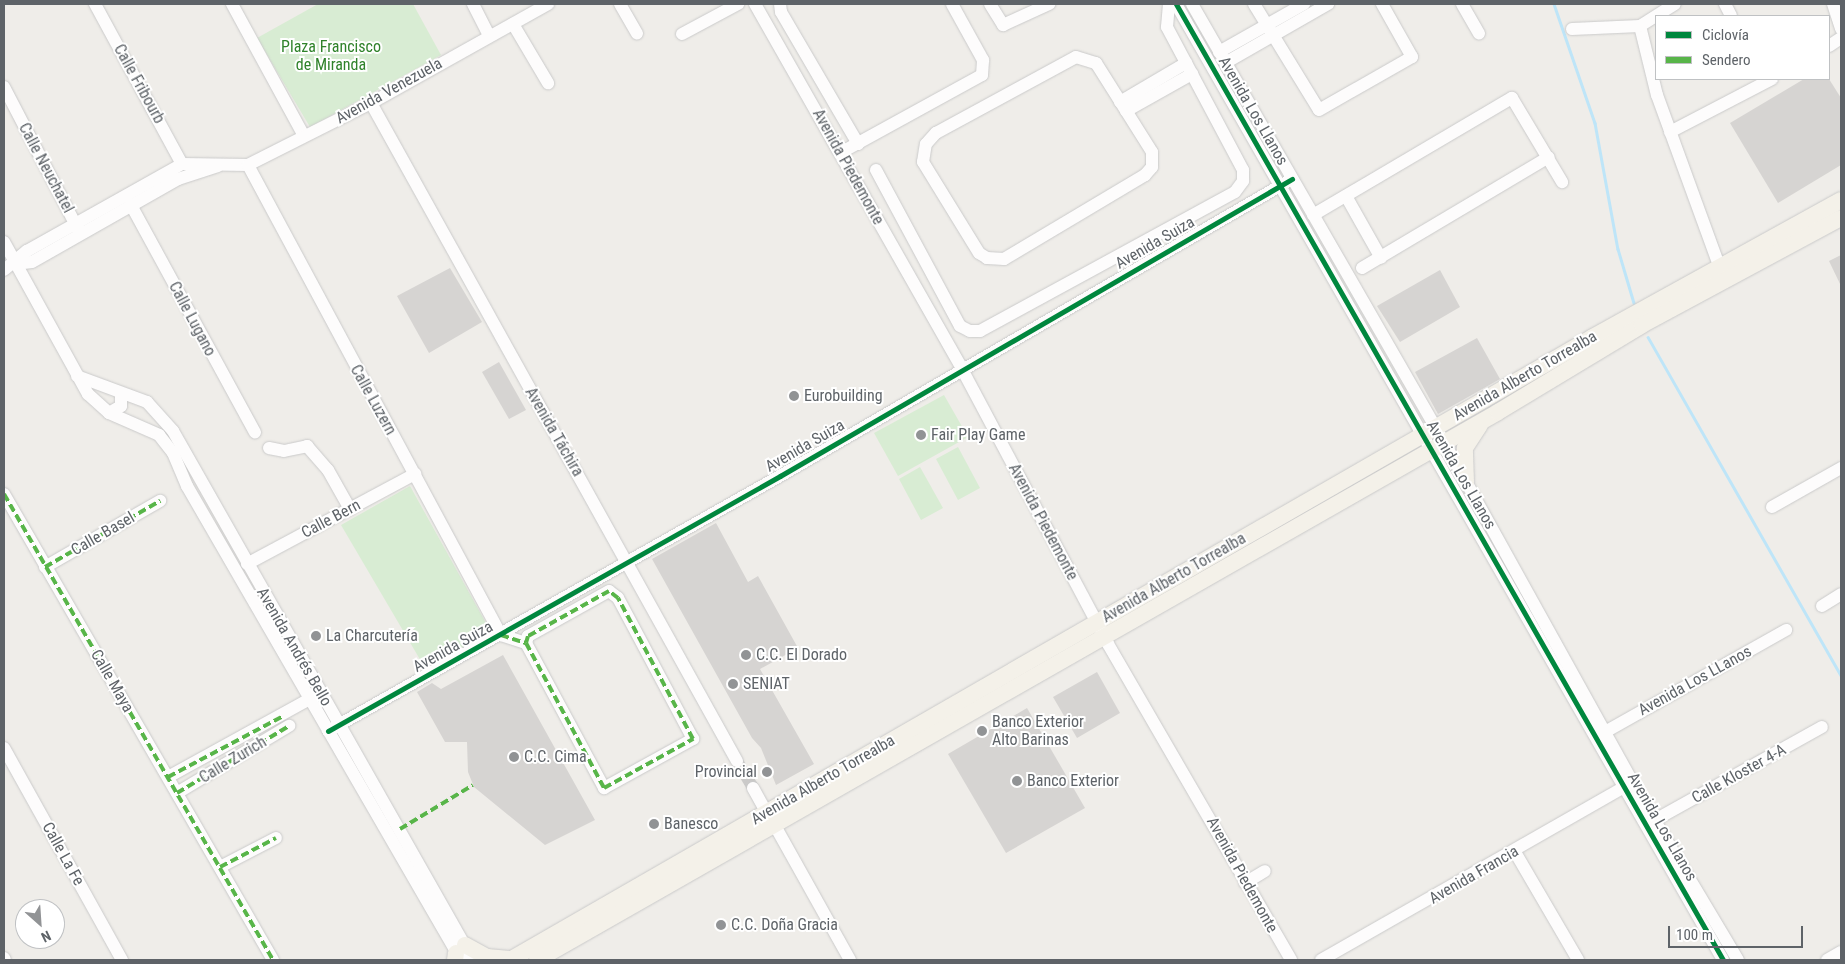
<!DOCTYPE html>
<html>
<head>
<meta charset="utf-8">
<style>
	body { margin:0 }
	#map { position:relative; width:1845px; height:964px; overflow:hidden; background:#efede9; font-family:"Roboto Condensed",sans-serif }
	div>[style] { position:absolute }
	.green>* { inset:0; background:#d8ecd3 }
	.stream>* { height:2.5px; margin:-1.25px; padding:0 1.25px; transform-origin:1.25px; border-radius:1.25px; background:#bee5f8 }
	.building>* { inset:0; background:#d6d4d2 }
	.minor-tunnel>* { height:12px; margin-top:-6px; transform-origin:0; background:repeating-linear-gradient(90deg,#cbcac9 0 12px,transparent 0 18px) }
	.roads { filter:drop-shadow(0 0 1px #cacaca) drop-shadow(0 0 1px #cacaca) }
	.minor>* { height:12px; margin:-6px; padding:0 6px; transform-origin:6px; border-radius:6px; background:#fdfcfc }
	.major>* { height:16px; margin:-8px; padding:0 8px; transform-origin:8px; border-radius:8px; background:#f4f1e9 }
	.quiet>* { height:4px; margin-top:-2px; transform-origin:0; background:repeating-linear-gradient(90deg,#58b549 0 8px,transparent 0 12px) }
	.cycleway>* { height:5px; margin:-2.5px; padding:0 2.5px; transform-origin:2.5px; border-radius:2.5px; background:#00873e }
	.dots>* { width:14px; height:14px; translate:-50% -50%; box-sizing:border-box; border:2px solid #fff; border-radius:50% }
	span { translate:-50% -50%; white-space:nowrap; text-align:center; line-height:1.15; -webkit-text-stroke:4px #fff; paint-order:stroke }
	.park-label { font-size:16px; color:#2f822a }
	.street-label { font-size:16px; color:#5e6368 }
	.poi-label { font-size:16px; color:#5e6368 }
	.left { translate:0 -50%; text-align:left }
	.right { translate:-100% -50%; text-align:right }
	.frame { position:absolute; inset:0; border:5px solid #5e6368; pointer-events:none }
	.legend { position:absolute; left:1655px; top:15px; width:175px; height:65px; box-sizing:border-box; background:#fff; border:1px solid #bfc1c3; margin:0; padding:6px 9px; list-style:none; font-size:15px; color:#5e6368 }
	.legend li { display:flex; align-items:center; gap:10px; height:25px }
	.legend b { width:25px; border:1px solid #bfc1c3 }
	.north { position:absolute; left:15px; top:899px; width:50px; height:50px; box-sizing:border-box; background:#fff; border:1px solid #bfc1c3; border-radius:50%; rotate:154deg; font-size:14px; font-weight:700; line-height:20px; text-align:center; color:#5e6368 }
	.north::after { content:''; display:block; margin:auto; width:18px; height:22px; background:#919395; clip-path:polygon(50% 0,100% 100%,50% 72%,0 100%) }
	.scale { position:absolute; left:1668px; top:926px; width:135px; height:22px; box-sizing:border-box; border:2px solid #5e6368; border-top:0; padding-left:6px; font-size:15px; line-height:18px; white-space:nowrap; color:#5e6368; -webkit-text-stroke:4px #fff; paint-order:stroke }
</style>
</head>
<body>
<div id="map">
	<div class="green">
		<div style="clip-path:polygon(318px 4px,413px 4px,441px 55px,310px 127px,257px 38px)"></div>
		<div style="clip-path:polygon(944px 395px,968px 437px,898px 476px,874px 433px)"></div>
		<div style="clip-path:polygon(958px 447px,980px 488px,958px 500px,936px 459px)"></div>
		<div style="clip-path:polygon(920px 467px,943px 508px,921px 520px,899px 479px)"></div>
		<div style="clip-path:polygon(410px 486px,491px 632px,425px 668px,341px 525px)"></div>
	</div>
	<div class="stream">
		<div style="left:1554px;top:4px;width:126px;rotate:71deg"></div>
		<div style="left:1595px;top:123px;width:128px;rotate:79.7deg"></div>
		<div style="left:1618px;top:249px;width:56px;rotate:73.5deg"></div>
		<div style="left:1648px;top:337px;width:389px;rotate:60.3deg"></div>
	</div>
	<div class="building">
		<div style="clip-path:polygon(1804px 79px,1829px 79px,1841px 98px,1841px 165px,1778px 203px,1730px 123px)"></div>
		<div style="clip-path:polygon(1841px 255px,1841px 286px,1829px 261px)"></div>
		<div style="clip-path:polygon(450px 268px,482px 322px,429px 353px,397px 296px)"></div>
		<div style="clip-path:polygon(1440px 270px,1460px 307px,1400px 342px,1377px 306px)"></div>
		<div style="clip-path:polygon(1477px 338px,1500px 379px,1438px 414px,1415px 372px)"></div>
		<div style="clip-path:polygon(499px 362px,526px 410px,509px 419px,482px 372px)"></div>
		<div style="clip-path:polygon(716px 523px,748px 582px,758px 576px,798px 648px,760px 669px,814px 764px,776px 785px,761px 748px,752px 738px,652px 559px)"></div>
		<div style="clip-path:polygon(503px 655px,595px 820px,545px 845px,474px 787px,468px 772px,467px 742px,445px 742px,417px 692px,432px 683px,441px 689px)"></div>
		<div style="clip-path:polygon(1097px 672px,1120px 713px,1077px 738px,1053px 697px)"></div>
		<div style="clip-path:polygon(1027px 708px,1085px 808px,1006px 853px,948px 754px)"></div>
	</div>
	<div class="minor-tunnel">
		<div style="left:737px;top:761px;width:31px;rotate:59deg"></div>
	</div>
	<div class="roads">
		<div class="minor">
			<div style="left:95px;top:4px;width:182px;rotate:61.5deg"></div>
			<div style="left:232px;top:4px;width:150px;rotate:61.4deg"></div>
			<div style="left:473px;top:4px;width:35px;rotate:63deg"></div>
			<div style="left:620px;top:4px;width:34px;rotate:60deg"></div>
			<div style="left:755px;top:4px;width:420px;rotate:60.4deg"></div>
			<div style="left:962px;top:369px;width:311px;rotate:62deg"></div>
			<div style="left:1108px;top:644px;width:365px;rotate:59.9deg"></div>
			<div style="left:780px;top:4px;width:8px;rotate:83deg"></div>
			<div style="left:781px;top:12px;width:153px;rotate:59.7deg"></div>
			<div style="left:990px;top:4px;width:25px;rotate:58deg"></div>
			<div style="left:1003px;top:25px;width:51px;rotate:-24.5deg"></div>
			<div style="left:1176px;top:4px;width:1101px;rotate:60.22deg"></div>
			<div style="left:1192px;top:4px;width:505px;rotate:60.09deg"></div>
			<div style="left:1444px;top:442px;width:397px;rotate:61deg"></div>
			<div style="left:1636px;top:789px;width:199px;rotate:59.2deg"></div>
			<div style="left:1254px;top:4px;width:124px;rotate:58.5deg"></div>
			<div style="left:1319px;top:110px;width:107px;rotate:-29.7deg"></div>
			<div style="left:1412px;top:57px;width:61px;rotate:-119.5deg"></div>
			<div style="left:1462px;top:4px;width:34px;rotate:60deg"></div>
			<div style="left:1725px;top:4px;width:13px;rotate:63deg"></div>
			<div style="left:1833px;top:4px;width:26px;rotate:72deg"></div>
			<div style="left:513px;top:24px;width:69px;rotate:59.3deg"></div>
			<div style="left:1640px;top:26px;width:71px;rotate:76.2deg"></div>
			<div style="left:1657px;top:95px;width:181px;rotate:70deg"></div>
			<div style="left:1572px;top:29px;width:68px;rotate:-2.5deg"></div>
			<div style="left:1640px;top:26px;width:41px;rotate:-32.2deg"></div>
			<div style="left:682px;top:34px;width:64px;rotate:-28.2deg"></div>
			<div style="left:1829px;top:46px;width:14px;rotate:-34deg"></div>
			<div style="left:1219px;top:52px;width:98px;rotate:-29.5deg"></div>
			<div style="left:1076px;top:57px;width:21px;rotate:17deg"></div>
			<div style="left:1096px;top:63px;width:105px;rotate:57.8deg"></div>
			<div style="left:1152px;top:152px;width:15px;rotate:90deg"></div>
			<div style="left:1152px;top:167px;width:11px;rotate:131deg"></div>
			<div style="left:1145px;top:175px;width:164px;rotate:149.2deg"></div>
			<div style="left:1004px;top:259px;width:17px;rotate:-177deg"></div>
			<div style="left:987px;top:258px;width:9px;rotate:-148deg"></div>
			<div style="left:979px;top:253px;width:107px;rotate:-121.6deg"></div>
			<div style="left:923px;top:162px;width:18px;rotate:-81deg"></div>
			<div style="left:926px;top:144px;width:15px;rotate:-48deg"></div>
			<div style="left:936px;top:133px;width:159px;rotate:-28.5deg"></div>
			<div style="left:1225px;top:63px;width:119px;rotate:-29.8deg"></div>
			<div style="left:4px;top:87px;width:160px;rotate:62.5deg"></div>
			<div style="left:1120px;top:102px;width:77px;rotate:-30.6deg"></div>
			<div style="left:371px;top:103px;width:753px;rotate:60.92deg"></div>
			<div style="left:1126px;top:111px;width:76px;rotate:-29.3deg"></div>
			<div style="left:1670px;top:132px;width:115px;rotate:-27.5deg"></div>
			<div style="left:840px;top:153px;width:162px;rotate:-28.8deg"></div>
			<div style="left:982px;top:75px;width:15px;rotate:-86deg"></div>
			<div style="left:983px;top:60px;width:64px;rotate:-119deg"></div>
			<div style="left:248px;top:165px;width:534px;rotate:61.71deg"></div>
			<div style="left:501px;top:635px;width:26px;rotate:18deg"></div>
			<div style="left:526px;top:643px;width:165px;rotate:61.7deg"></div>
			<div style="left:604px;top:788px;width:102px;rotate:-28.8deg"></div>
			<div style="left:693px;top:739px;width:160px;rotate:-118deg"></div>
			<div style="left:618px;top:598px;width:11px;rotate:-142deg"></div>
			<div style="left:609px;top:591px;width:93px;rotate:150.9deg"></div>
			<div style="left:528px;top:636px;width:7px;rotate:106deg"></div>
			<div style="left:876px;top:170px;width:177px;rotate:61.7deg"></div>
			<div style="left:960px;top:326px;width:11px;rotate:27deg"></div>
			<div style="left:970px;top:331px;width:10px"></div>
			<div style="left:980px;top:331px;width:290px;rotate:-28.6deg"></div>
			<div style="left:1235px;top:192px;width:14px;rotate:-54deg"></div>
			<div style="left:1243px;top:181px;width:11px;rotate:-90deg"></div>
			<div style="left:1243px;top:170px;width:162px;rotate:-118deg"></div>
			<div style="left:1167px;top:27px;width:23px;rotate:-85deg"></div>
			<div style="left:1346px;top:196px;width:71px;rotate:60.6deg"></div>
			<div style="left:131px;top:205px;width:259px;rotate:61.4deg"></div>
			<div style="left:1313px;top:215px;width:231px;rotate:-30.5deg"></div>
			<div style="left:1512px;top:98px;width:98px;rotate:59.2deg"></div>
			<div style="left:4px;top:242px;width:174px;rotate:61.1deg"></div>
			<div style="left:88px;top:394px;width:28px;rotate:42deg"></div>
			<div style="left:109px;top:413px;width:55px;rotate:23.7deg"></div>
			<div style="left:159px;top:435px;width:23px;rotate:52deg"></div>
			<div style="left:173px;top:453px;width:36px;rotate:67deg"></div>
			<div style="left:187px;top:486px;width:547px;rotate:59.97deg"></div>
			<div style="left:15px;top:264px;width:17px;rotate:-7deg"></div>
			<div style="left:32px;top:262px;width:168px;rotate:-29.6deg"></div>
			<div style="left:178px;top:179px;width:42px;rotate:-18deg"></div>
			<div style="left:1362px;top:268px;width:217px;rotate:-30.7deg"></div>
			<div style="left:4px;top:270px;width:30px;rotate:-40deg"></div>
			<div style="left:27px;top:251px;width:178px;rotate:-29.3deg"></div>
			<div style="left:182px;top:164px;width:66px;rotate:0.9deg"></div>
			<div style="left:248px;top:165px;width:138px;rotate:-26.8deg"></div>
			<div style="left:371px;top:103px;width:203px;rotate:-29.2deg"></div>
			<div style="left:77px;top:376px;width:75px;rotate:20.4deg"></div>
			<div style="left:147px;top:402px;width:39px;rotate:48deg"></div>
			<div style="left:173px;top:431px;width:608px;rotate:60.44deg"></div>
			<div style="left:109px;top:413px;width:14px;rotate:-30deg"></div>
			<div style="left:121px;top:406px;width:12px;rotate:-90deg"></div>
			<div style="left:269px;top:448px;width:15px;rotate:11deg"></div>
			<div style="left:284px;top:451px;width:24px;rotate:-12deg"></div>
			<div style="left:307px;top:446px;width:32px;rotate:49deg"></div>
			<div style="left:328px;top:470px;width:45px;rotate:60.6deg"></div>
			<div style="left:4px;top:494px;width:538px;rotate:60deg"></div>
			<div style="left:1772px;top:507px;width:79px;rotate:-29.5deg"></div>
			<div style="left:247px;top:564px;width:191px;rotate:-28.2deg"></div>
			<div style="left:45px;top:567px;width:133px;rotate:-29.9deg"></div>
			<div style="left:1822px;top:606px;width:22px;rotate:-32deg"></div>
			<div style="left:328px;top:731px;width:519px;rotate:-29.43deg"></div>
			<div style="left:780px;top:476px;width:592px;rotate:-30.12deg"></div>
			<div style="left:1605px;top:732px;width:208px;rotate:-29.4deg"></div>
			<div style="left:4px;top:748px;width:243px;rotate:60.9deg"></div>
			<div style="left:168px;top:777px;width:170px;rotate:-28.8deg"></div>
			<div style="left:753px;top:788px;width:29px;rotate:61deg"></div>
			<div style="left:177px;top:793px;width:131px;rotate:-30.9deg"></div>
			<div style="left:1655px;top:820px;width:191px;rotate:-29.1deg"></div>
			<div style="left:774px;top:824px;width:156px;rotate:60.8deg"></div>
			<div style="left:1515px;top:852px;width:125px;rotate:59.7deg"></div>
			<div style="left:220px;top:867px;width:63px;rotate:-27.4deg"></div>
			<div style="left:1245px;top:883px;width:23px;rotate:-31deg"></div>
			<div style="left:4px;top:958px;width:2px;rotate:63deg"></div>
			<div style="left:1321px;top:960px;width:357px;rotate:-29.7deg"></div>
			<div style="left:1827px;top:960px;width:16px;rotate:-30deg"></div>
		</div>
		<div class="major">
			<div style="left:1466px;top:482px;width:34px;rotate:-92deg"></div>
			<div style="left:1465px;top:448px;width:27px;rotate:-57deg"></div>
			<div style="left:465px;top:945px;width:25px;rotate:29deg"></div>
			<div style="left:487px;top:957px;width:25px;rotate:5deg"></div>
			<div style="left:455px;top:960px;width:7px;rotate:-82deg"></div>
			<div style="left:510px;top:960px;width:1249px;rotate:-29.91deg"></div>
			<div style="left:1593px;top:337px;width:283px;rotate:-28.9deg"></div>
			<div style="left:537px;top:960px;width:1106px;rotate:-29.69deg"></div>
			<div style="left:1498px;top:412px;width:168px;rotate:-31.1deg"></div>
			<div style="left:1642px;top:325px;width:226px;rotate:-28.3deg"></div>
		</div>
	</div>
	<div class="quiet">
		<div style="left:4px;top:494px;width:538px;rotate:60deg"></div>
		<div style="left:45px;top:567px;width:133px;rotate:-29.9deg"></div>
		<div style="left:501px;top:635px;width:26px;rotate:18deg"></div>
		<div style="left:526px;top:643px;width:165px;rotate:61.7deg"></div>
		<div style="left:604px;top:788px;width:102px;rotate:-28.8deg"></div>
		<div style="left:693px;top:739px;width:160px;rotate:-118deg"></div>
		<div style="left:618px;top:598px;width:11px;rotate:-142deg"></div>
		<div style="left:609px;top:591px;width:93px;rotate:150.9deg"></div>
		<div style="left:528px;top:636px;width:7px;rotate:106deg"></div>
		<div style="left:168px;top:777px;width:130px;rotate:-27.9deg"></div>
		<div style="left:177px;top:793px;width:131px;rotate:-30.9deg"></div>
		<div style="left:400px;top:829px;width:85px;rotate:-31.1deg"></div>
		<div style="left:220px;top:867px;width:63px;rotate:-27.4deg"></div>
	</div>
	<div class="cycleway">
		<div style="left:1176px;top:4px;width:1101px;rotate:60.22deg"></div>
		<div style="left:328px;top:731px;width:519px;rotate:-29.43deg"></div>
		<div style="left:780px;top:476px;width:592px;rotate:-30.12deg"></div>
	</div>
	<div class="dots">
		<div style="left:794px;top:396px;background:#919395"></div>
		<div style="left:921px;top:435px;background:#919395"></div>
		<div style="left:316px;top:636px;background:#919395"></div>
		<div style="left:746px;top:655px;background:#919395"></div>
		<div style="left:733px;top:684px;background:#919395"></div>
		<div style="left:982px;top:731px;background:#919395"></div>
		<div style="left:514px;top:757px;background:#919395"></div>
		<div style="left:767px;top:772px;background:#919395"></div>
		<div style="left:1017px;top:781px;background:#919395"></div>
		<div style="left:654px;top:824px;background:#919395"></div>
		<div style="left:721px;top:925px;background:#919395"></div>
	</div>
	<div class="park-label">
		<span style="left:331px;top:56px">Plaza Francisco<br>de Miranda</span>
	</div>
	<div class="street-label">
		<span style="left:139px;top:84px;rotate:61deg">Calle Fribourb</span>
		<span style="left:389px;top:91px;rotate:-29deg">Avenida Venezuela</span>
		<span style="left:1253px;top:111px;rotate:60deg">Avenida Los Llanos</span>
		<span style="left:848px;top:167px;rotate:61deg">Avenida Piedemonte</span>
		<span style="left:46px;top:168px;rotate:62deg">Calle Neuchatel</span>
		<span style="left:1155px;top:243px;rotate:-30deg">Avenida Suiza</span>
		<span style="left:192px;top:319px;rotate:62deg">Calle Lugano</span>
		<span style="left:1525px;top:376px;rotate:-30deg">Avenida Alberto Torrealba</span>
		<span style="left:373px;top:400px;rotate:61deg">Calle Luzern</span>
		<span style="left:554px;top:432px;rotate:60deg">Avenida Táchira</span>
		<span style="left:805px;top:446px;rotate:-30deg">Avenida Suiza</span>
		<span style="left:1461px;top:475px;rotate:60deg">Avenida Los Llanos</span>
		<span style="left:331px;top:519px;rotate:-28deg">Calle Bern</span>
		<span style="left:1043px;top:522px;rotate:62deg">Avenida Piedemonte</span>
		<span style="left:103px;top:534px;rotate:-30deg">Calle Basel</span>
		<span style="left:1174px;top:578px;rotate:-30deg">Avenida Alberto Torrealba</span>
		<span style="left:294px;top:647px;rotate:60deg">Avenida Andrés Bello</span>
		<span style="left:453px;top:647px;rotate:-29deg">Avenida Suiza</span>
		<span style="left:112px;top:681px;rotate:60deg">Calle Maya</span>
		<span style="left:1695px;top:681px;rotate:-29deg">Avenida Los LLanos</span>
		<span style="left:233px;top:760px;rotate:-31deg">Calle Zurich</span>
		<span style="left:1739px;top:774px;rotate:-29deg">Calle Kloster 4-A</span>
		<span style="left:823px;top:780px;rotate:-30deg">Avenida Alberto Torrealba</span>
		<span style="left:1662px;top:827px;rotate:60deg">Avenida Los Llanos</span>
		<span style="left:63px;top:854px;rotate:61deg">Calle La Fe</span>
		<span style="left:1242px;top:875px;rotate:61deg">Avenida Piedemonte</span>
		<span style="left:1474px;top:875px;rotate:-30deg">Avenida Francia</span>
	</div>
	<div class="poi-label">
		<span class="left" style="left:804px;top:396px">Eurobuilding</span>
		<span class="left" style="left:931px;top:435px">Fair Play Game</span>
		<span class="left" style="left:326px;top:636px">La Charcutería</span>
		<span class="left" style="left:756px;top:655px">C.C. El Dorado</span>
		<span class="left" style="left:743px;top:684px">SENIAT</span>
		<span class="left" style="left:992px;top:731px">Banco Exterior<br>Alto Barinas</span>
		<span class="left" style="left:524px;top:757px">C.C. Cima</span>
		<span class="right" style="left:757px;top:772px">Provincial</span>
		<span class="left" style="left:1027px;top:781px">Banco Exterior</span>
		<span class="left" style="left:664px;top:824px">Banesco</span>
		<span class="left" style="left:731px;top:925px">C.C. Doña Gracia</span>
	</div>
	<div class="frame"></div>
	<ul class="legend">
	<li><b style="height:6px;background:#00873e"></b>Ciclovía</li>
	<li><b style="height:6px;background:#58b549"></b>Sendero</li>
	</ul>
	<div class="north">N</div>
	<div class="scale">100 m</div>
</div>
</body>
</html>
